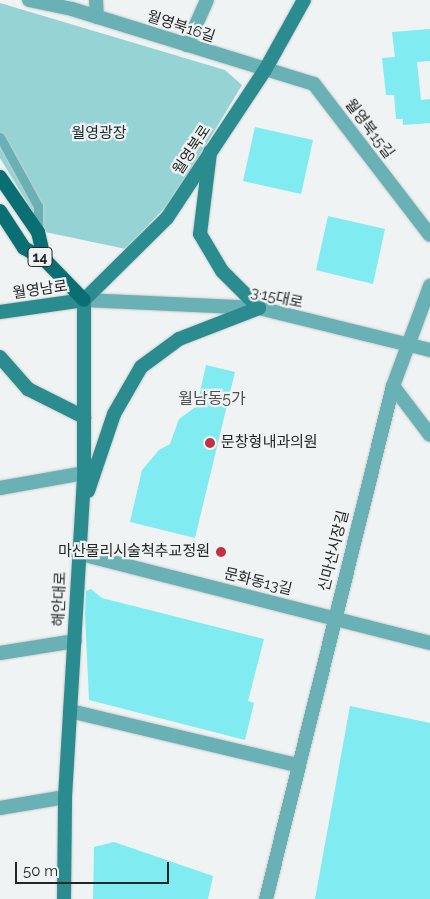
<!DOCTYPE html>
<html>
<head>
<meta charset="utf-8">
<style>
	body { margin:0 }
	#map { position:relative; width:430px; height:899px; overflow:hidden; background:#eff3f3; font-family:Raleway,"Noto Sans KR",sans-serif }
	div>[style] { position:absolute }
	.green>* { inset:0; background:#96d3d5 }
	.building>* { inset:0; background:#80ecf1 }
	.roads { filter:drop-shadow(0 0 1px #cacece) drop-shadow(0 0 1px #cacece) }
	.service>* { height:9px; margin:-4.5px; padding:0 4.5px; transform-origin:4.5px; border-radius:4.5px; background:#69b1b4 }
	.minor>* { height:14px; margin:-7px; padding:0 7px; transform-origin:7px; border-radius:7px; background:#69b1b4 }
	.secondary>* { height:14px; margin:-7px; padding:0 7px; transform-origin:7px; border-radius:7px; background:#2b8c90 }
	.primary>* { height:14px; margin:-7px; padding:0 7px; transform-origin:7px; border-radius:7px; background:#096f73 }
	.dots>* { width:14px; height:14px; translate:-50% -50%; box-sizing:border-box; border:2px solid #eff3f3; border-radius:50% }
	span { translate:-50% -50%; white-space:nowrap; text-align:center; line-height:1.15; -webkit-text-stroke:4.5px #eff3f3; paint-order:stroke }
	.shield-label span { padding:1px 4px; background:#eff3f3; border:1px solid; border-radius:4px; -webkit-text-stroke-width:0 }
	.shield-label { font-size:14px; color:#242525; font-weight:700 }
	.street-label { font-size:15px; color:#242525 }
	.park-label { font-size:15px; color:#192d2e }
	.poi-label { font-size:15px; color:#242525 }
	.left { translate:0 -50%; text-align:left }
	.right { translate:-100% -50%; text-align:right }
	.neighbourhood-label { font-size:16px; color:#4f5252 }
	.scale { position:absolute; left:15px; top:862px; width:154px; height:22px; box-sizing:border-box; border:2px solid #242525; border-top:0; padding-left:6px; font-size:15px; line-height:18px; white-space:nowrap; color:#242525; -webkit-text-stroke:4px #eff3f3; paint-order:stroke }
</style>
</head>
<body>
<div id="map">
	<div class="green">
		<div style="clip-path:polygon(0 3px,225px 70px,242px 85px,174px 198px,126px 249px,45px 232px,0 158px)"></div>
	</div>
	<div class="building">
		<div style="clip-path:polygon(430px 29px,430px 61px,417px 62px,421px 100px,430px 99px,430px 123px,403px 125px,403px 119px,396px 119px,394px 95px,386px 95px,382px 58px,395px 57px,392px 32px)"></div>
		<div style="clip-path:polygon(255px 127px,313px 140px,301px 194px,243px 181px)"></div>
		<div style="clip-path:polygon(328px 216px,385px 229px,373px 284px,316px 270px)"></div>
		<div style="clip-path:polygon(206px 365px,235px 372px,195px 538px,130px 522px,142px 470px,159px 450px,170px 444px,179px 419px,197px 406px)"></div>
		<div style="clip-path:polygon(91px 589px,102px 598px,264px 639px,248px 701px,254px 703px,245px 740px,89px 700px,85px 614px,86px 591px)"></div>
		<div style="clip-path:polygon(350px 706px,430px 723px,430px 899px,315px 899px)"></div>
		<div style="clip-path:polygon(114px 842px,213px 876px,208px 899px,93px 899px,94px 847px)"></div>
	</div>
	<div class="roads">
		<div class="service">
			<div style="left:0;top:137px;width:79px;rotate:61.2deg"></div>
			<div style="left:38px;top:206px;width:24px;rotate:90deg"></div>
		</div>
		<div class="minor">
			<div style="left:29px;top:0;width:44px;rotate:11.8deg"></div>
			<div style="left:72px;top:9px;width:253px;rotate:17.2deg"></div>
			<div style="left:314px;top:84px;width:190px;rotate:52.5deg"></div>
			<div style="left:96px;top:0;width:17px;rotate:87deg"></div>
			<div style="left:187px;top:45px;width:49px;rotate:-66deg"></div>
			<div style="left:84px;top:300px;width:175px;rotate:2.6deg"></div>
			<div style="left:259px;top:308px;width:176px;rotate:13.8deg"></div>
			<div style="left:393px;top:386px;width:61px;rotate:52.9deg"></div>
			<div style="left:0;top:488px;width:85px;rotate:-10.1deg"></div>
			<div style="left:77px;top:553px;width:364px;rotate:14.3deg"></div>
			<div style="left:0;top:653px;width:76px;rotate:-9.1deg"></div>
			<div style="left:70px;top:711px;width:232px;rotate:13.4deg"></div>
			<div style="left:0;top:808px;width:66px;rotate:-9.6deg"></div>
			<div style="left:266px;top:899px;width:528px;rotate:-76.1deg"></div>
			<div style="left:393px;top:386px;width:107px;rotate:-69.7deg"></div>
		</div>
		<div class="secondary">
			<div style="left:84px;top:300px;width:117px;rotate:-44.7deg"></div>
			<div style="left:167px;top:218px;width:178px;rotate:-56.5deg"></div>
			<div style="left:265px;top:70px;width:80px;rotate:-60.9deg"></div>
			<div style="left:0;top:312px;width:85px;rotate:-8.1deg"></div>
			<div style="left:0;top:357px;width:43px;rotate:48.8deg"></div>
			<div style="left:28px;top:389px;width:63px;rotate:26.6deg"></div>
			<div style="left:88px;top:491px;width:81px;rotate:-71.3deg"></div>
			<div style="left:114px;top:414px;width:54px;rotate:-60.1deg"></div>
			<div style="left:141px;top:367px;width:47px;rotate:-36.4deg"></div>
			<div style="left:179px;top:339px;width:86px;rotate:-21.2deg"></div>
			<div style="left:259px;top:308px;width:52px;rotate:-135deg"></div>
			<div style="left:222px;top:271px;width:43px;rotate:-120.7deg"></div>
			<div style="left:200px;top:234px;width:83px;rotate:-83deg"></div>
			<div style="left:64px;top:899px;width:102px;rotate:-89.4deg"></div>
			<div style="left:65px;top:797px;width:325px;rotate:-86.6deg"></div>
			<div style="left:84px;top:473px;width:173px;rotate:-90deg"></div>
		</div>
		<div class="primary">
			<div style="left:0;top:177px;width:67px;rotate:55.4deg"></div>
			<div style="left:38px;top:232px;width:28px;rotate:77deg"></div>
			<div style="left:0;top:211px;width:44px;rotate:57deg"></div>
			<div style="left:24px;top:248px;width:23px;rotate:29deg"></div>
			<div style="left:44px;top:259px;width:57px;rotate:45.7deg"></div>
		</div>
	</div>
	<div class="dots">
		<div style="left:210px;top:443px;background:#c23243"></div>
		<div style="left:221px;top:552px;background:#c23243"></div>
	</div>
	<div class="shield-label">
		<span style="left:40px;top:257px">14</span>
	</div>
	<div class="street-label">
		<span style="left:181px;top:27px;rotate:18deg">월영북16길</span>
		<span style="left:369px;top:129px;rotate:53deg">월영북15길</span>
		<span style="left:192px;top:150px;rotate:-57deg">월영북로</span>
		<span style="left:40px;top:290px;rotate:-8deg">월영남로</span>
		<span style="left:277px;top:298px;rotate:12deg">3·15대로</span>
		<span style="left:334px;top:551px;rotate:-76deg">신마산시장길</span>
		<span style="left:258px;top:582px;rotate:14deg">문화동13길</span>
		<span style="left:60px;top:599px;rotate:-88deg">해안대로</span>
	</div>
	<div class="park-label">
		<span style="left:99px;top:134px">월영광장</span>
	</div>
	<div class="poi-label">
		<span class="left" style="left:221px;top:443px">문창형내과의원</span>
		<span class="right" style="left:210px;top:552px">마산물리시술척추교정원</span>
	</div>
	<div class="neighbourhood-label">
		<span style="left:212px;top:399px">월남동5가</span>
	</div>
	<div class="scale">50 m</div>
</div>
</body>
</html>
